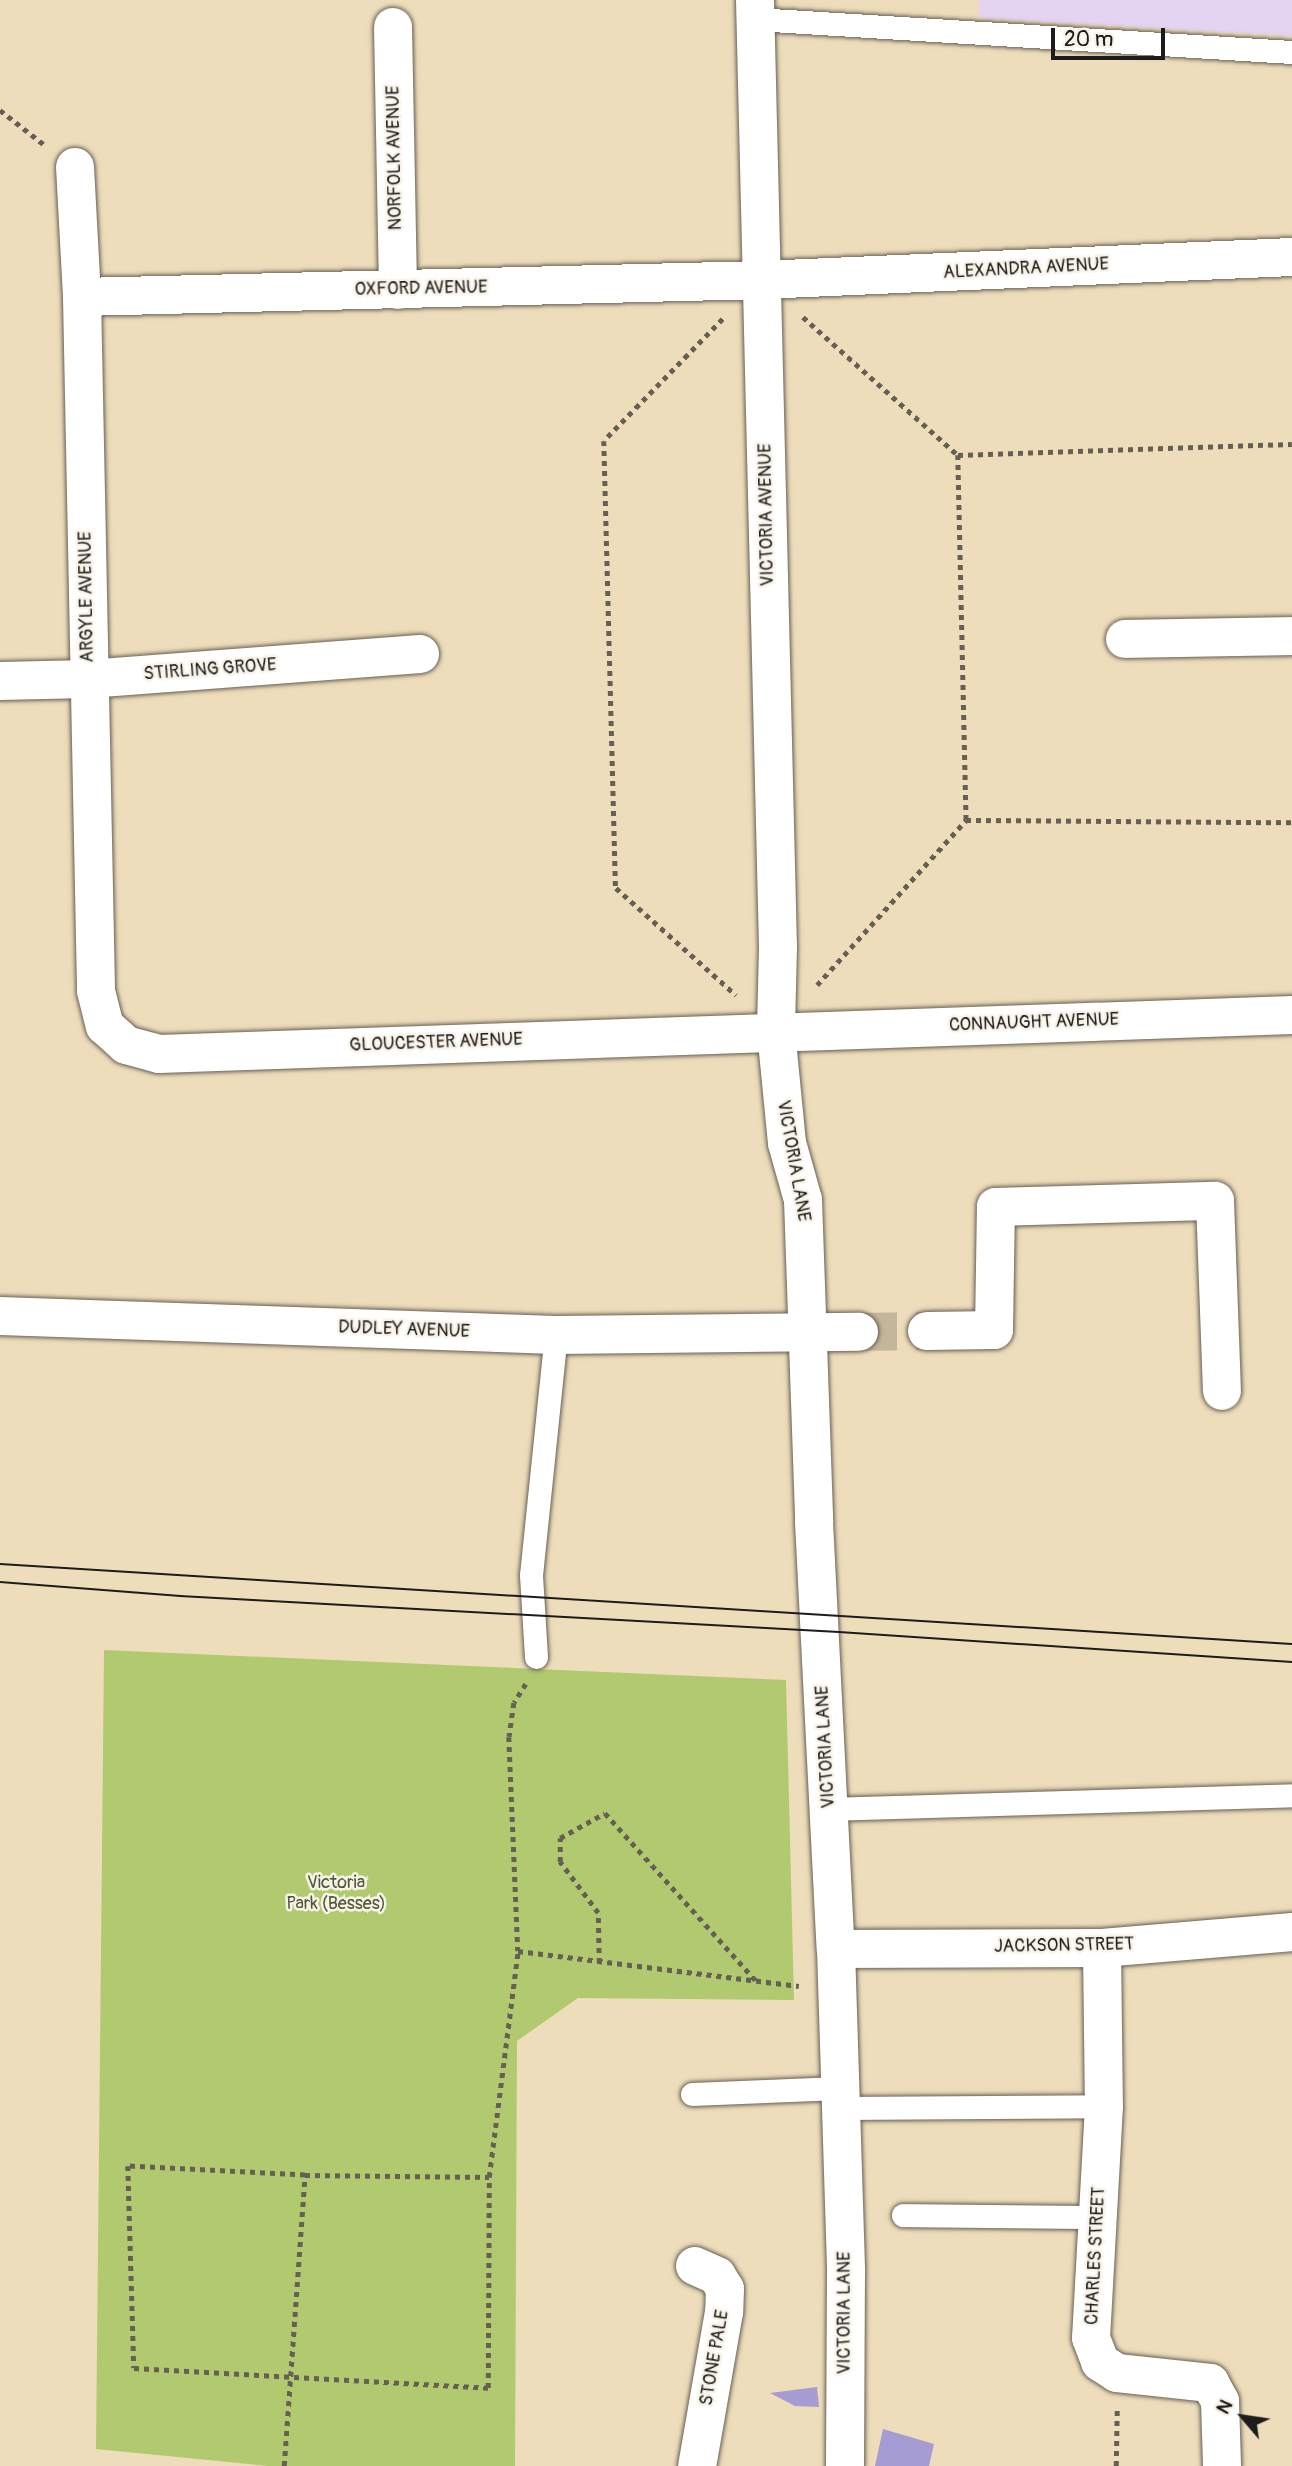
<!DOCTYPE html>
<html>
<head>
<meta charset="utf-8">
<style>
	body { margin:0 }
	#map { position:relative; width:1292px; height:2466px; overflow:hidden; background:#edb; font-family:Pangolin,sans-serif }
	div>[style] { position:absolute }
	.built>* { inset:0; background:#e4d3f1 }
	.green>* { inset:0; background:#b1ca6f }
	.building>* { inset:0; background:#a59cd3 }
	.minor-tunnel>* { height:38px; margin-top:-19px; transform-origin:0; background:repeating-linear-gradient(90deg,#c4b69b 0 38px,transparent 0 57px) }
	.path>* { height:4.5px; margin-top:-2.25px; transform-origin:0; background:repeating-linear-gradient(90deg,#666054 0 5px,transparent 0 10px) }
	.roads { filter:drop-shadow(0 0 2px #666054) drop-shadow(0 0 2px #666054) }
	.service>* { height:23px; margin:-11.5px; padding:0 11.5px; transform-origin:11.5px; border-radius:11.5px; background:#fff }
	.minor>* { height:38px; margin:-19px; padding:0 19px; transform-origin:19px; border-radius:19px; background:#fff }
	.tram>* { height:2px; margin:-1px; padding:0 1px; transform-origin:1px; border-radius:1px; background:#1c1c1c }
	span { translate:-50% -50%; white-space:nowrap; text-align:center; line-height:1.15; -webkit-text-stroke:5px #f7f3e8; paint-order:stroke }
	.street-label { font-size:18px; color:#1c1c1c }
	.park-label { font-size:18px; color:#505939 }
	.north { position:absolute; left:1208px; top:2382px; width:70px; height:70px; -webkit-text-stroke:5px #f7f3e8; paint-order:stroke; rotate:299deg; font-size:19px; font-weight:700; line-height:28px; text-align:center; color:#1c1c1c }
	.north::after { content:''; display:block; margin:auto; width:24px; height:32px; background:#1c1c1c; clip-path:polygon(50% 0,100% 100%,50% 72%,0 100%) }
	.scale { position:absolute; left:1051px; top:28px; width:114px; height:32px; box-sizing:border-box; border:4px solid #1c1c1c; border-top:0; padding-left:9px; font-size:21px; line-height:24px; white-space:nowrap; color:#1c1c1c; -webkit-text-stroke:5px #f7f3e8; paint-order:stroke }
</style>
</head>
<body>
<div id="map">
	<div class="built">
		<div style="clip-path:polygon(979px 0,1292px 0,1292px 36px,979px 18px)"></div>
	</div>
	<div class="green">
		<div style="clip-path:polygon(104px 1650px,786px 1680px,794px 2000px,578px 1998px,517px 2041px,515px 2466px,268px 2466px,96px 2449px)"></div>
	</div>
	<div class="building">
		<div style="clip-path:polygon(817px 2387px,819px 2407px,795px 2406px,770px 2393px)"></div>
		<div style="clip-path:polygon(883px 2429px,934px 2444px,929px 2466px,875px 2466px)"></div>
	</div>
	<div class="minor-tunnel">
		<div style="left:859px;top:1332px;width:68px;rotate:-0.8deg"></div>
	</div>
	<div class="path">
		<div style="left:0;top:110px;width:58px;rotate:38deg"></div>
		<div style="left:803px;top:317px;width:208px;rotate:41.7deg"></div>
		<div style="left:958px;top:455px;width:334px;rotate:-1.9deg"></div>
		<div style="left:723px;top:319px;width:170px;rotate:134.3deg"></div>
		<div style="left:604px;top:441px;width:447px;rotate:88.5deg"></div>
		<div style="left:616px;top:888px;width:161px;rotate:41.7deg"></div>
		<div style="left:958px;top:455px;width:365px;rotate:88.7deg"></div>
		<div style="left:817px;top:985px;width:222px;rotate:-47.9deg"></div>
		<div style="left:966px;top:820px;width:326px;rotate:0.4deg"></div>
		<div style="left:526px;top:1684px;width:22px;rotate:122deg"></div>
		<div style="left:514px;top:1703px;width:34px;rotate:98deg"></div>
		<div style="left:509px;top:1737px;width:214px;rotate:87.6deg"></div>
		<div style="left:518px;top:1951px;width:283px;rotate:7.1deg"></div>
		<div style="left:599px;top:1963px;width:50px;rotate:-91.1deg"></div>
		<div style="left:598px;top:1913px;width:64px;rotate:-126.7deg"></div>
		<div style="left:560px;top:1862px;width:24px;rotate:-90deg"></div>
		<div style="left:560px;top:1838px;width:51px;rotate:-29.1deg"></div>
		<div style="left:605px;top:1813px;width:227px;rotate:48deg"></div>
		<div style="left:305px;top:2175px;width:177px;rotate:-177.1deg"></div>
		<div style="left:128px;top:2166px;width:202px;rotate:88.3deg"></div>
		<div style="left:134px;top:2368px;width:355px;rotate:3.2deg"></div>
		<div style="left:488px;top:2388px;width:211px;rotate:-89.7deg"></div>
		<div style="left:284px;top:2466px;width:292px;rotate:-85.9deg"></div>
		<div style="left:305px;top:2175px;width:184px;rotate:0.6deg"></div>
		<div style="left:489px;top:2177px;width:228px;rotate:-82.7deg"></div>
		<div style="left:1116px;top:2466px;width:57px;rotate:-89deg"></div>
	</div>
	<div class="roads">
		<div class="service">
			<div style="left:755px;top:19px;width:538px;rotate:3.52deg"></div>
			<div style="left:536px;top:1657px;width:82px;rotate:-93.5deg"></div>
			<div style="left:531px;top:1575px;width:241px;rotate:-84.1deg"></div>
			<div style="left:830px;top:1809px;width:462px;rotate:-1.7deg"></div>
			<div style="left:692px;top:2094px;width:147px;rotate:-2.3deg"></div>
			<div style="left:840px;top:2108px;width:264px;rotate:-0.4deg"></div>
			<div style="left:903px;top:2215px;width:195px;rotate:0.6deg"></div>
		</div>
		<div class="minor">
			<div style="left:755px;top:0;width:947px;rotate:88.61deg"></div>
			<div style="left:778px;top:947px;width:84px;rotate:91.4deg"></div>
			<div style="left:776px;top:1031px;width:113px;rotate:84.4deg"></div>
			<div style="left:787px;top:1143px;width:59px;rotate:74.3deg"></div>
			<div style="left:803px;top:1200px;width:322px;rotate:88deg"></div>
			<div style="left:814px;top:1522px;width:428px;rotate:87.1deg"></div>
			<div style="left:836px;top:1949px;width:323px;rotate:88.2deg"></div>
			<div style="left:846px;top:2272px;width:194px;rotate:90.3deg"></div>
			<div style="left:393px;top:27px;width:263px;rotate:88.9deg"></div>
			<div style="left:75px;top:167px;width:130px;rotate:86.9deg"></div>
			<div style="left:82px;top:297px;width:694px;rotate:88.84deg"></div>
			<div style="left:96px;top:991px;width:36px;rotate:76deg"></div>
			<div style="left:105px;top:1026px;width:28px;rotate:42deg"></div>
			<div style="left:126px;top:1045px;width:34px;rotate:15deg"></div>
			<div style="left:159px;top:1054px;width:1134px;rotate:-1.97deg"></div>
			<div style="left:82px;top:297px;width:679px;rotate:-1.43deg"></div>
			<div style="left:761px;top:280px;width:531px;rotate:-2.48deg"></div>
			<div style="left:1125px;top:639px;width:167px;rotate:-1deg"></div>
			<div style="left:0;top:681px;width:88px;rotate:-1.3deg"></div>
			<div style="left:88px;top:679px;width:333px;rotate:-4.3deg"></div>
			<div style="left:0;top:1316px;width:556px;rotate:1.96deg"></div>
			<div style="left:556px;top:1335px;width:303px;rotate:-0.6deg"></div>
			<div style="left:927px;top:1331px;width:67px;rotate:-0.9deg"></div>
			<div style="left:994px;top:1330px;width:123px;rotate:-89.1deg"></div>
			<div style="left:996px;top:1207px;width:219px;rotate:-1.6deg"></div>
			<div style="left:1215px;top:1201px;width:190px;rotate:87.9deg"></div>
			<div style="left:1102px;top:1948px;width:158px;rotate:89.3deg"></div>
			<div style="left:1104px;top:2106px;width:232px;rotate:93.2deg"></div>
			<div style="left:1091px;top:2338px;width:26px;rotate:69deg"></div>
			<div style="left:1100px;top:2362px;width:20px;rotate:33deg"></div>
			<div style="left:1117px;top:2373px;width:94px;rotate:6.1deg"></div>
			<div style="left:1210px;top:2383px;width:21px;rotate:61deg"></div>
			<div style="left:1220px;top:2401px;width:65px;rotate:88.2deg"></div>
			<div style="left:836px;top:1949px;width:266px;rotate:-0.2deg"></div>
			<div style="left:1102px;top:1948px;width:191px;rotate:-4.8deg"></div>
			<div style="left:695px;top:2266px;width:24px;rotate:24deg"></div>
			<div style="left:717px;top:2276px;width:15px;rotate:58deg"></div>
			<div style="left:725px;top:2289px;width:23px;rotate:92deg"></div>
			<div style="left:724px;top:2312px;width:156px;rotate:99.9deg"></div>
		</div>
	</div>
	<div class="tram">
		<div style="left:0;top:1564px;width:1294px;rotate:3.54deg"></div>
		<div style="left:0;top:1582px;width:181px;rotate:4.4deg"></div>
		<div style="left:180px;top:1596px;width:660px;rotate:3.13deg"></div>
		<div style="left:839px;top:1632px;width:454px;rotate:3.8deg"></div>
	</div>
	<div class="street-label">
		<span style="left:395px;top:158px;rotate:-91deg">NORFOLK AVENUE</span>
		<span style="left:1026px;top:269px;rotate:-3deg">ALEXANDRA AVENUE</span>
		<span style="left:421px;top:289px;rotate:-1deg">OXFORD AVENUE</span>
		<span style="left:767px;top:515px;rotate:-91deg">VICTORIA AVENUE</span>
		<span style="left:87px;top:597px;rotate:-91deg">ARGYLE AVENUE</span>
		<span style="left:210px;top:670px;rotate:-4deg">STIRLING GROVE</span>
		<span style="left:1034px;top:1023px;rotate:-2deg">CONNAUGHT AVENUE</span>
		<span style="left:436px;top:1043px;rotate:-2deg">GLOUCESTER AVENUE</span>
		<span style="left:793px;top:1161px;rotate:80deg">VICTORIA LANE</span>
		<span style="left:404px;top:1330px;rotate:2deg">DUDLEY AVENUE</span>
		<span style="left:826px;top:1747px;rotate:-93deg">VICTORIA LANE</span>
		<span style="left:1064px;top:1946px;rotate:-1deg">JACKSON STREET</span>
		<span style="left:1096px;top:2256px;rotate:-87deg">CHARLES STREET</span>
		<span style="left:845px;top:2313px;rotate:-90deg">VICTORIA LANE</span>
		<span style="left:715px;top:2358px;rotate:-80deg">STONE PALE</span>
	</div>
	<div class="park-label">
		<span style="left:336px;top:1894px">Victoria<br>Park (Besses)</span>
	</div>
	<div class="north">N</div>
	<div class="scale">20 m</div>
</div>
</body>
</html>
